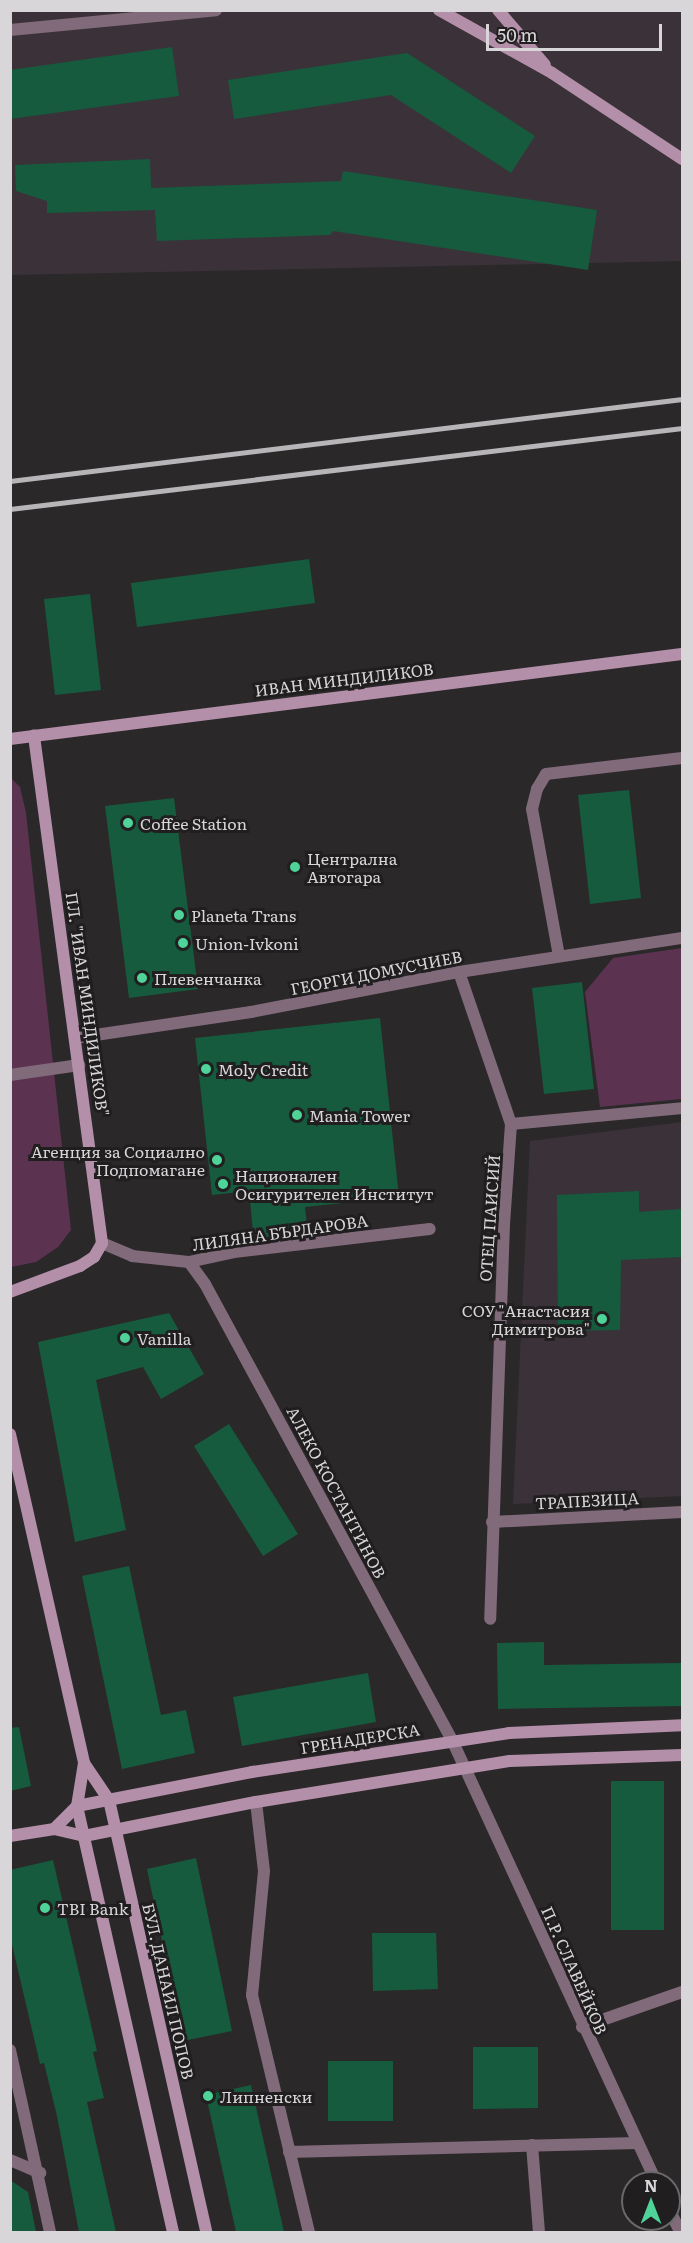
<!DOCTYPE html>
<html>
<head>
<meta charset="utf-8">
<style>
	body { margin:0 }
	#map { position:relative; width:693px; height:2243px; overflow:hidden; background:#2b282a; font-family:Literata,serif }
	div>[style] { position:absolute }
	.built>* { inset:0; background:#3a3238 }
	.green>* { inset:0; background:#5b3351 }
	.building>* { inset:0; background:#165b3e }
	.street>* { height:12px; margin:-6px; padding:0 6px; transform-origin:6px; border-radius:6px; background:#816a7a }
	.secondary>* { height:12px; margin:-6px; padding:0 6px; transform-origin:6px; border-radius:6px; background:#b48fa9 }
	.rail>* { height:4.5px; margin:-2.25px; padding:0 2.25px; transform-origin:2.25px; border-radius:2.25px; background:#b7b5b7 }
	.dots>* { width:16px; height:16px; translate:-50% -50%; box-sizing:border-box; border:3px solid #211e20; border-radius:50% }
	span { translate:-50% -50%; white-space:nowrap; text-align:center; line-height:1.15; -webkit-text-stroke:6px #211e20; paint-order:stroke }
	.street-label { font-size:16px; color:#d8d6d8 }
	.poi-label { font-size:16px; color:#d8d6d8 }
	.left { translate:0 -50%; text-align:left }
	.right { translate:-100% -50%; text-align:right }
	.frame { position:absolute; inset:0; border:12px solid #d8d6d8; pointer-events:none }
	.north { position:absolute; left:621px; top:2171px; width:60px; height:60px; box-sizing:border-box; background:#211e20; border:2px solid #6a686a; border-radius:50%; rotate:0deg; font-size:16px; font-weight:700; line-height:24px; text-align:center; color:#d8d6d8 }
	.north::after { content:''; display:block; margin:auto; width:21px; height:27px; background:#4fd399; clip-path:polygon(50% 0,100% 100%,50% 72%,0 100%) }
	.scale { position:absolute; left:486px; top:24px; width:176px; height:27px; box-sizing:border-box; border:3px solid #d8d6d8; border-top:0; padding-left:8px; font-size:18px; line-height:21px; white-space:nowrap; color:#d8d6d8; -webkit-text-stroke:4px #211e20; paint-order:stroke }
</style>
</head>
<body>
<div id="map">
	<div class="built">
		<div style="clip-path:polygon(10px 11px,682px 11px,682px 261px,11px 275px)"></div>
		<div style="clip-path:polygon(682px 1122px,682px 1496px,513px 1504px,530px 1141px)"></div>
	</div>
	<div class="green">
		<div style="clip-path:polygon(10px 777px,20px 787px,26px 813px,71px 1230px,58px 1247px,36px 1262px,11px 1267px)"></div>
		<div style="clip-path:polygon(682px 948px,682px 1099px,600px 1107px,585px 992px,613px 958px)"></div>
	</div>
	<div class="building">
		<div style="clip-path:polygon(172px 47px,179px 96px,10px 119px,10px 70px)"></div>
		<div style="clip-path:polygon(407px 53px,535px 136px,511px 173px,391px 95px,234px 119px,228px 80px)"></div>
		<div style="clip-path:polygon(150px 159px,151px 188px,341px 181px,343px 171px,597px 210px,588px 270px,333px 231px,330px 235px,157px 241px,155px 210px,47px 213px,47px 201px,16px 191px,15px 165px)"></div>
		<div style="clip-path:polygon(309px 559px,315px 603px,137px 627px,131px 583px)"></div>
		<div style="clip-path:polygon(90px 594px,101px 690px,55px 695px,44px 599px)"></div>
		<div style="clip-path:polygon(629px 790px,641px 898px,590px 904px,578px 795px)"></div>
		<div style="clip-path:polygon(174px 798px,198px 989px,129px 998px,105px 806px)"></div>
		<div style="clip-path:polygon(582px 982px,594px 1089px,544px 1094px,532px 988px)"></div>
		<div style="clip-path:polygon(380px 1018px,399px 1197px,305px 1207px,308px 1235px,254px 1241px,249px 1191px,212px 1195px,195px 1038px)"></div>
		<div style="clip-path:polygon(639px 1191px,639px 1212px,682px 1209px,682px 1257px,621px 1260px,620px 1330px,558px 1331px,557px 1195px)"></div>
		<div style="clip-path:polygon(169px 1313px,204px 1374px,161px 1399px,143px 1367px,96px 1380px,126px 1530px,75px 1542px,38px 1342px)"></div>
		<div style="clip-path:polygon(229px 1424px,298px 1534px,263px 1556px,194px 1446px)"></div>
		<div style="clip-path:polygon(129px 1566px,161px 1715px,186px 1710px,195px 1753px,122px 1769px,82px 1576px)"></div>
		<div style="clip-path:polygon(544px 1642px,544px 1665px,681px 1663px,682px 1706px,498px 1709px,497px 1643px)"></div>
		<div style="clip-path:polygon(368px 1673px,376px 1722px,242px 1746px,233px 1697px)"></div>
		<div style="clip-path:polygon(19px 1727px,31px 1786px,10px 1791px,10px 1728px)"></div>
		<div style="clip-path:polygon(611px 1781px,664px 1781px,664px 1930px,611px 1930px)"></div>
		<div style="clip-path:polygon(196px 1858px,232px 2031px,183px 2041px,147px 1869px)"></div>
		<div style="clip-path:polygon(53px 1860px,97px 2051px,93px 2052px,104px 2098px,87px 2102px,116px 2232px,79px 2232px,57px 2116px,44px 2063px,40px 2064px,10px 1936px,10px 1870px)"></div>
		<div style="clip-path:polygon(372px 1933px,436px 1933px,438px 1989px,373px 1991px)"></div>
		<div style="clip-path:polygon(473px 2047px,538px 2047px,538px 2108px,473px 2109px)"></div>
		<div style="clip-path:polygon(328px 2061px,393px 2061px,393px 2121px,328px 2121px)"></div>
		<div style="clip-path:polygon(251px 2085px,284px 2232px,236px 2232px,206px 2095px)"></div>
		<div style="clip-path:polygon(10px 2180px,28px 2192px,36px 2232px,10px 2232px)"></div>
	</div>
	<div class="street">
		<div style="left:10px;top:30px;width:207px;rotate:-5.5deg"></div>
		<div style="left:559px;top:956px;width:149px;rotate:-100.4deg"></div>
		<div style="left:532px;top:809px;width:21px;rotate:-76deg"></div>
		<div style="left:537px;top:789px;width:17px;rotate:-59deg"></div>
		<div style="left:546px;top:774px;width:137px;rotate:-6.7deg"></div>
		<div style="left:459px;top:972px;width:161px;rotate:71.1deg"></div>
		<div style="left:511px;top:1124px;width:100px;rotate:94deg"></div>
		<div style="left:504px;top:1224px;width:395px;rotate:92deg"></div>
		<div style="left:75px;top:1038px;width:178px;rotate:-8.4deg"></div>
		<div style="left:251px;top:1012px;width:212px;rotate:-10.9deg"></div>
		<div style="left:459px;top:972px;width:226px;rotate:-8.7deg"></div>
		<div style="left:10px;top:1075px;width:70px;rotate:-8.2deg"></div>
		<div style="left:511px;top:1124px;width:172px;rotate:-5.3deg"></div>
		<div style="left:102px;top:1243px;width:33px;rotate:23deg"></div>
		<div style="left:132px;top:1256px;width:57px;rotate:6deg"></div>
		<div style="left:189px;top:1262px;width:46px;rotate:-12.5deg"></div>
		<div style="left:234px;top:1252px;width:197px;rotate:-6.7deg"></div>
		<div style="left:189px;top:1262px;width:27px;rotate:54deg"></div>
		<div style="left:205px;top:1284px;width:519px;rotate:61.56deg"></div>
		<div style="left:452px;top:1740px;width:488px;rotate:65.2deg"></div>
		<div style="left:492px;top:1522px;width:190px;rotate:-3deg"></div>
		<div style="left:256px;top:1802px;width:69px;rotate:83.4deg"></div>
		<div style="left:264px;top:1871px;width:125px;rotate:95.5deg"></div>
		<div style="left:252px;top:1995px;width:244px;rotate:76.5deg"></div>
		<div style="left:582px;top:2027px;width:106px;rotate:-19.3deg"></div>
		<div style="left:10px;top:2050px;width:186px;rotate:77.6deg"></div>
		<div style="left:532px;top:2145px;width:87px;rotate:85.4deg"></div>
		<div style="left:289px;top:2152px;width:348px;rotate:-1.5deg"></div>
		<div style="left:10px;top:2160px;width:33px;rotate:23deg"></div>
		<div style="left:669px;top:2209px;width:25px;rotate:64deg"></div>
	</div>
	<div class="secondary">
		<div style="left:439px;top:10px;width:129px;rotate:29.1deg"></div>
		<div style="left:552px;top:73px;width:156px;rotate:33.5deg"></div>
		<div style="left:498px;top:10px;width:72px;rotate:49.5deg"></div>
		<div style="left:10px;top:739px;width:677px;rotate:-7.21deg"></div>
		<div style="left:10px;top:1292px;width:75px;rotate:-20.4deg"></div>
		<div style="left:80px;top:1266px;width:17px;rotate:-33deg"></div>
		<div style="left:94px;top:1257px;width:16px;rotate:-60deg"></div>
		<div style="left:102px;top:1243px;width:512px;rotate:-97.64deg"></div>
		<div style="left:10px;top:1434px;width:337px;rotate:77.3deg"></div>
		<div style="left:84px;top:1763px;width:44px;rotate:99.2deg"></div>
		<div style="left:77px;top:1806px;width:437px;rotate:77.3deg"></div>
		<div style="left:84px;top:1763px;width:45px;rotate:56deg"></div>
		<div style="left:109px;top:1800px;width:443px;rotate:77.3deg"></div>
		<div style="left:54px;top:1829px;width:33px;rotate:-45deg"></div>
		<div style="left:77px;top:1806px;width:178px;rotate:-11deg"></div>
		<div style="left:252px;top:1772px;width:260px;rotate:-8.6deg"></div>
		<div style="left:509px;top:1733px;width:173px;rotate:-2.6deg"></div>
		<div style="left:10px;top:1836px;width:45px;rotate:-9deg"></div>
		<div style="left:54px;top:1829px;width:31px;rotate:13deg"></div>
		<div style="left:84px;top:1836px;width:175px;rotate:-11.2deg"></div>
		<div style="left:256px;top:1802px;width:257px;rotate:-9.2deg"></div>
		<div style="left:510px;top:1761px;width:172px;rotate:-2deg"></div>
	</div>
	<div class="rail">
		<div style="left:10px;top:481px;width:677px;rotate:-6.96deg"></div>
		<div style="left:10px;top:509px;width:677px;rotate:-6.87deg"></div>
	</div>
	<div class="dots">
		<div style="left:128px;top:823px;background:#4fd399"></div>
		<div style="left:295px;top:867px;background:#4fd399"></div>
		<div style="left:179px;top:915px;background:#4fd399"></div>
		<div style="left:183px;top:943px;background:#4fd399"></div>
		<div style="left:142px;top:978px;background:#4fd399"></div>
		<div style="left:206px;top:1069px;background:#4fd399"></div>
		<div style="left:297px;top:1115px;background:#4fd399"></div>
		<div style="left:217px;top:1160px;background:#4fd399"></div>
		<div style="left:223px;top:1184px;background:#4fd399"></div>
		<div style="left:602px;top:1319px;background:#4fd399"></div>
		<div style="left:125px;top:1338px;background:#4fd399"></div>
		<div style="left:45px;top:1908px;background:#4fd399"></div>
		<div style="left:208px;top:2096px;background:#4fd399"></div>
	</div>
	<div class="street-label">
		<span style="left:344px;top:679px;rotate:-7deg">ИВАН МИНДИЛИКОВ</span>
		<span style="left:376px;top:972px;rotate:-11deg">ГЕОРГИ ДОМУСЧИЕВ</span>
		<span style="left:88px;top:1004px;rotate:82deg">ПЛ. "ИВАН МИНДИЛИКОВ"</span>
		<span style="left:489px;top:1218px;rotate:-86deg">ОТЕЦ ПАИСИЙ</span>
		<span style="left:280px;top:1232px;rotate:-8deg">ЛИЛЯНА БЪРДАРОВА</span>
		<span style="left:337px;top:1492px;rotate:62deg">АЛЕКО КОСТАНТИНОВ</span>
		<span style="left:587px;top:1500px;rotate:-3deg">ТРАПЕЗИЦА</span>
		<span style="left:360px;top:1738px;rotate:-9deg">ГРЕНАДЕРСКА</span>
		<span style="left:575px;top:1970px;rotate:66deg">П.Р. СЛАВЕЙКОВ</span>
		<span style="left:169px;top:1991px;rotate:77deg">БУЛ. ДАНАИЛ ПОПОВ</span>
	</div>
	<div class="poi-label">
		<span class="left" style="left:140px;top:823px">Coffee Station</span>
		<span class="left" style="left:307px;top:867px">Централна<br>Автогара</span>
		<span class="left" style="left:191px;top:915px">Planeta Trans</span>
		<span class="left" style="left:195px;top:943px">Union-Ivkoni</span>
		<span class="left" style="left:154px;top:978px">Плевенчанка</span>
		<span class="left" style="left:218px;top:1069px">Moly Credit</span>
		<span class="left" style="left:309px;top:1115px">Mania Tower</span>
		<span class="right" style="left:205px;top:1160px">Агенция за Социално<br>Подпомагане</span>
		<span class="left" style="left:235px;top:1184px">Национален<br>Осигурителен Институт</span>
		<span class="right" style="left:590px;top:1319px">СОУ "Анастасия<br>Димитрова"</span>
		<span class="left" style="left:137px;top:1338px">Vanilla</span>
		<span class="left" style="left:57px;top:1908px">TBI Bank</span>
		<span class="left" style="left:220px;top:2096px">Липненски</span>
	</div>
	<div class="frame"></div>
	<div class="north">N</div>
	<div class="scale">50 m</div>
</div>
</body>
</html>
